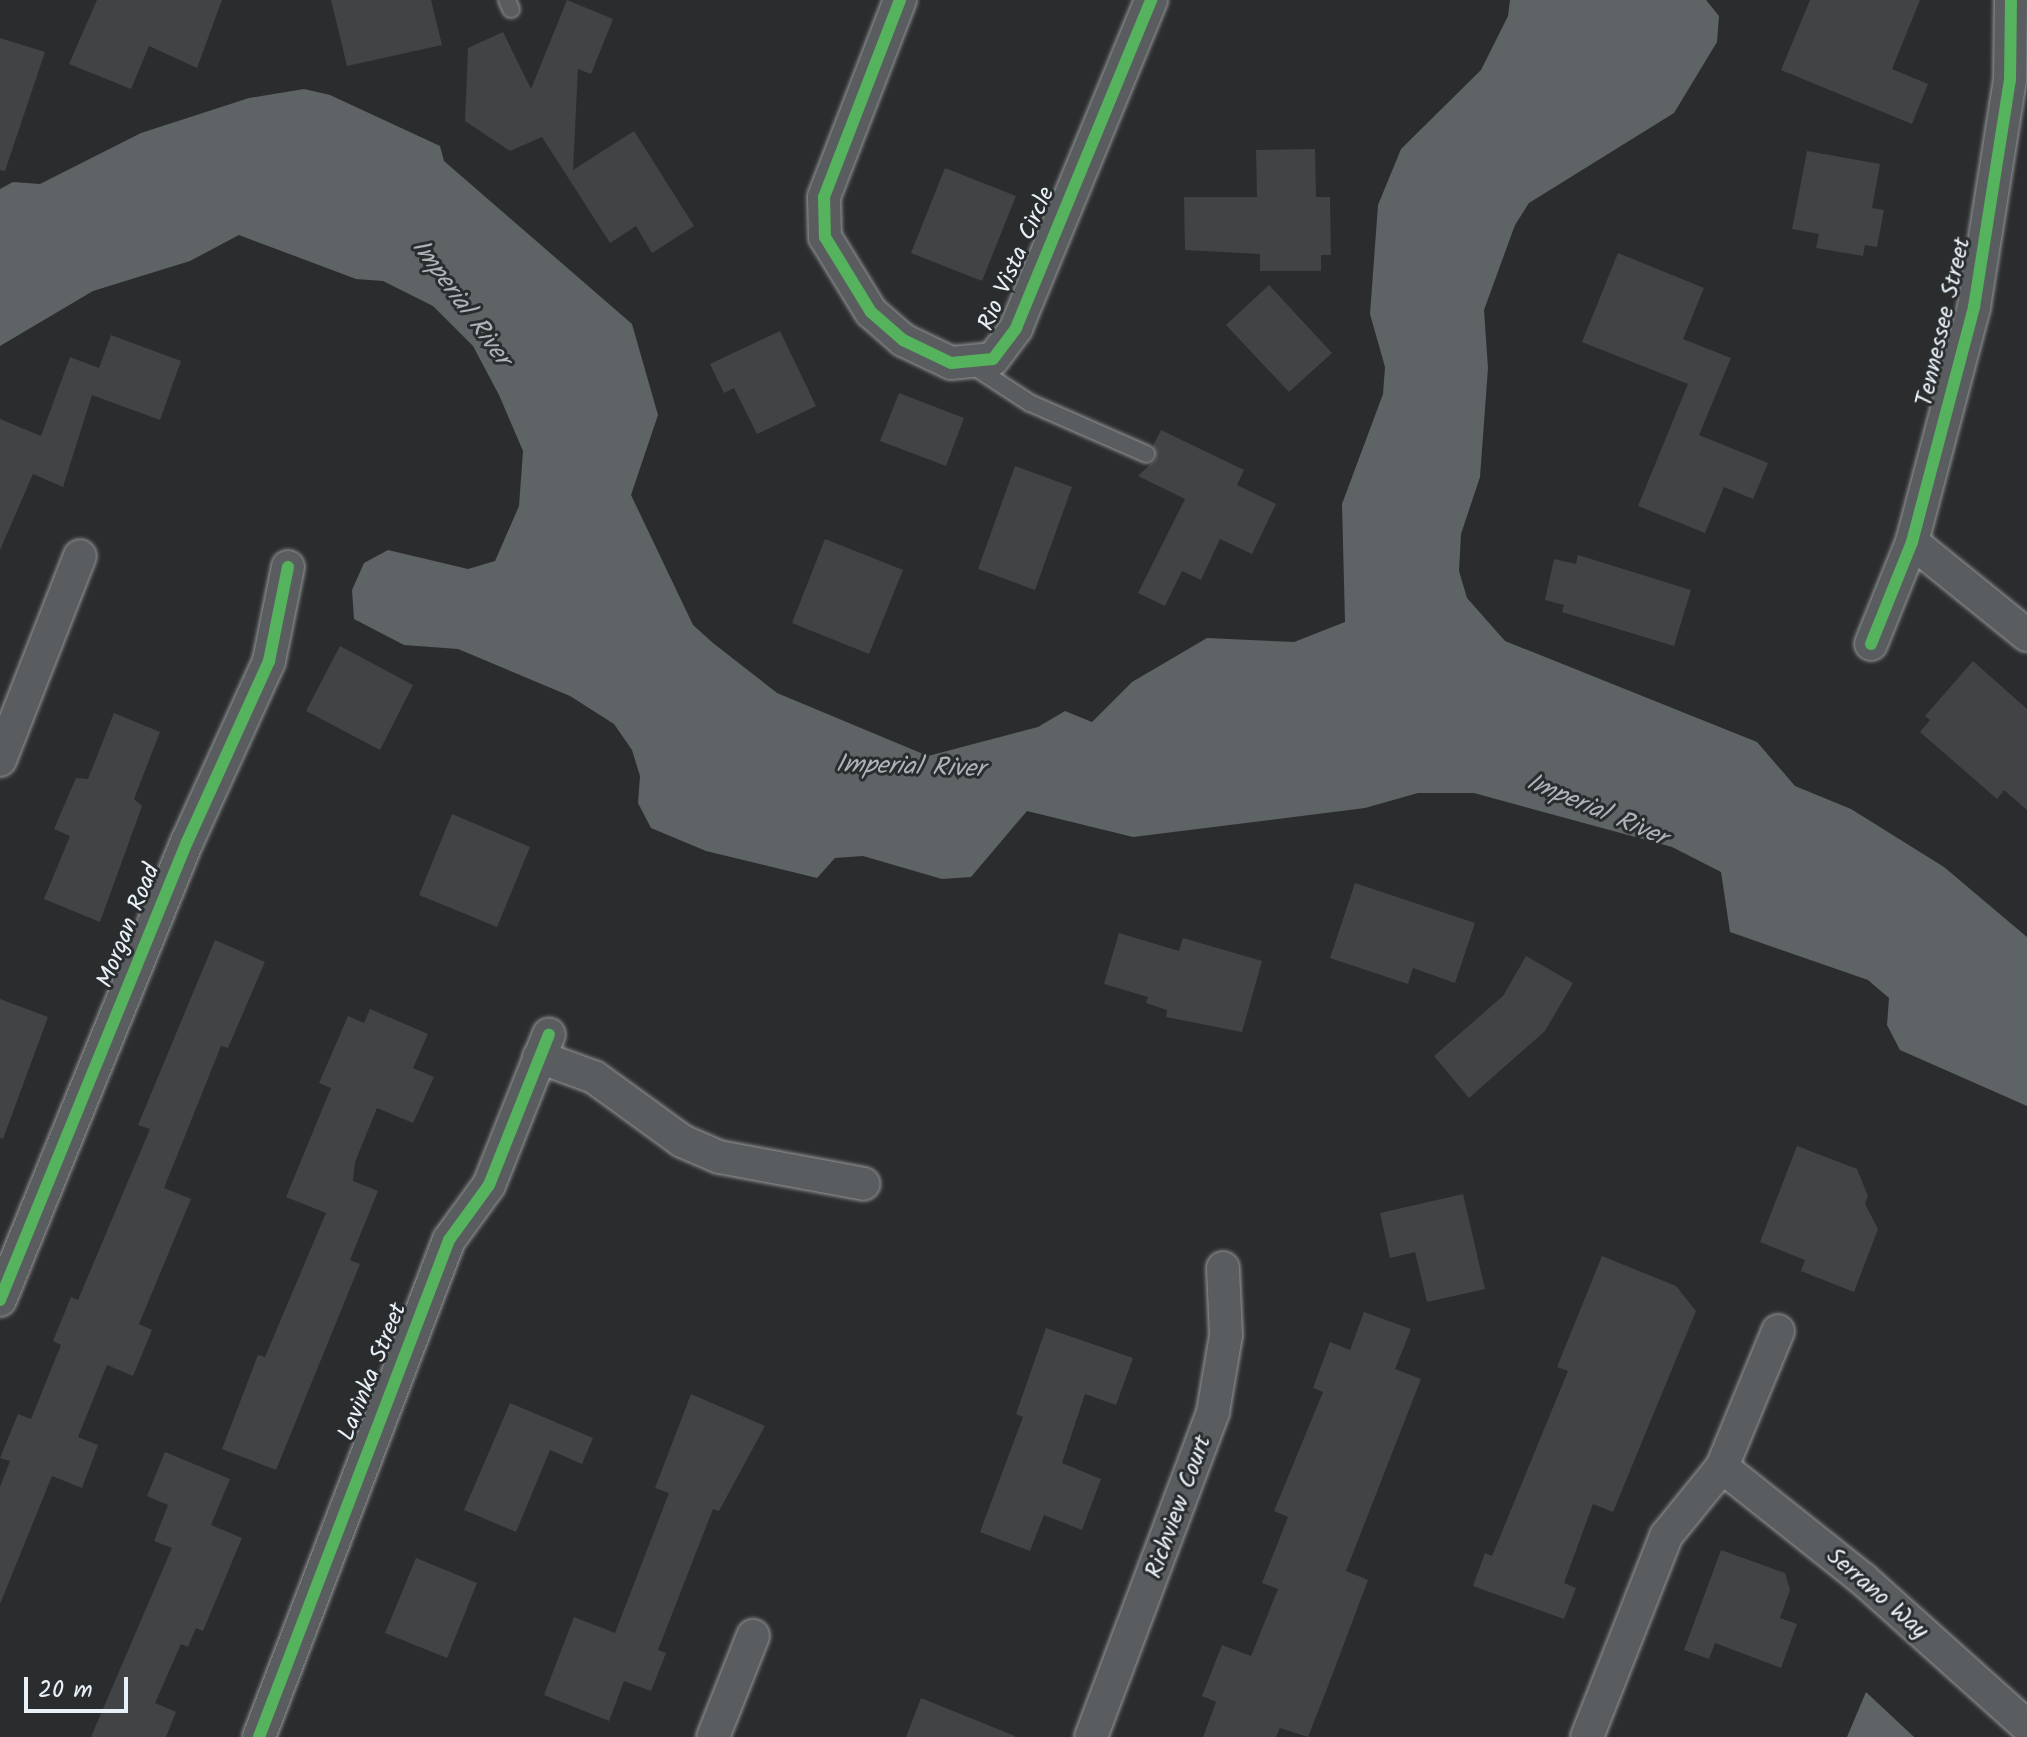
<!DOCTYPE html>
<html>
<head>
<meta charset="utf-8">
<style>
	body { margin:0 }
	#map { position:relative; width:2027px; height:1737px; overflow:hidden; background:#2b2c2d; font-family:Kalam,sans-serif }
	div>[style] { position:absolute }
	.water>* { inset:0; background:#5e6365 }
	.building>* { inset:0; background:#424344 }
	.roads { filter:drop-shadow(0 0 2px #96989a) drop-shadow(0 0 2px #96989a) }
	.lane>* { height:16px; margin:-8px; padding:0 8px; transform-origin:8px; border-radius:8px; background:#5a5d60 }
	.street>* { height:32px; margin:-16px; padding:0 16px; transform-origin:16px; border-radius:16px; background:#5a5d60 }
	.cycleway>* { height:12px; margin:-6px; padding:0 6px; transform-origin:6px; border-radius:6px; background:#56b35d }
	span { translate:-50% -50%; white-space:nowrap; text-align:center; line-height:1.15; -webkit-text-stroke:6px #2a2d2e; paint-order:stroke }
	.street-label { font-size:24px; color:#e8f1f8 }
	.water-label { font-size:26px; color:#acb3b9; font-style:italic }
	.scale { position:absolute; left:24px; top:1677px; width:104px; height:36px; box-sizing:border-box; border:4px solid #e8f1f8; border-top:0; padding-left:10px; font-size:24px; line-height:28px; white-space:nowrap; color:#e8f1f8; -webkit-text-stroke:6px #2a2d2e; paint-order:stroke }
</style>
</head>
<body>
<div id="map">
	<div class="water">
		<div style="clip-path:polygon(1510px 0,1706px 0,1719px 16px,1717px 42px,1674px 113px,1529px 203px,1515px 225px,1484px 310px,1488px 368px,1480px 477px,1461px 534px,1459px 571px,1467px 598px,1505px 641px,1757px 742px,1795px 786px,1851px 809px,1944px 867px,2027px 937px,2027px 1106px,1900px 1050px,1887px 1025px,1889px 998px,1868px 980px,1730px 932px,1721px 872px,1672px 847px,1474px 793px,1418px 793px,1365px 808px,1133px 837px,1027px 811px,971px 877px,942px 879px,863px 856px,835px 858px,817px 878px,706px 851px,651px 828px,638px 803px,640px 776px,632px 750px,614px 724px,570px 696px,458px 649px,404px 645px,354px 619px,352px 590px,364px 563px,388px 550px,468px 569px,495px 561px,519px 506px,523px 451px,499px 395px,473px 346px,433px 306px,383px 281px,356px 279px,239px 235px,190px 261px,93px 291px,0 346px,0 189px,13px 182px,40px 184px,141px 133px,249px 98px,304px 89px,330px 95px,440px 146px,444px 161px,632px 324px,658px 415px,631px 495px,693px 625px,713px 643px,777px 693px,928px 756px,1038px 727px,1065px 711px,1092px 722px,1132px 682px,1207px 638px,1294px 642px,1345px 622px,1342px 504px,1383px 394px,1385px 367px,1370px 314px,1378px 205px,1401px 149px,1481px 70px,1508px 16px)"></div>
		<div style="clip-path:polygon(1866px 1692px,1914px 1737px,1847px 1737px)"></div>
	</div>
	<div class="building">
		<div style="clip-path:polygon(97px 0,222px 0,197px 68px,149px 46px,131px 89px,69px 64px)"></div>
		<div style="clip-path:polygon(331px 0,431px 0,442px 45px,347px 66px)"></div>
		<div style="clip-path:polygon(567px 0,613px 19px,591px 74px,578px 69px,573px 170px,634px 131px,694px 226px,652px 253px,636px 226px,610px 243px,542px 137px,510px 151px,465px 121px,468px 48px,503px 32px,531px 89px)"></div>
		<div style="clip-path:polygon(1810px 0,1920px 0,1892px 69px,1928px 84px,1912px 124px,1781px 70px)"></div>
		<div style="clip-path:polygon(0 38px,45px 52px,5px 171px,0 170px)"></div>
		<div style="clip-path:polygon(1315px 149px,1316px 197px,1330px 197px,1331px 255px,1321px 255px,1321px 271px,1260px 271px,1260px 254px,1185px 250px,1184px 197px,1257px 197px,1256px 150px)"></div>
		<div style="clip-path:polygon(1807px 151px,1880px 164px,1872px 208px,1884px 210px,1877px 247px,1865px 245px,1863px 256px,1816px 248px,1819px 234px,1792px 229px)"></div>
		<div style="clip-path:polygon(945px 168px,1016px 196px,982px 281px,911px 253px)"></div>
		<div style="clip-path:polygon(1618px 253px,1704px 288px,1683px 339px,1731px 358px,1699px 435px,1768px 463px,1753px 499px,1724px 487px,1705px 533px,1638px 506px,1688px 384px,1582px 342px)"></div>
		<div style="clip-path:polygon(1269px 285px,1332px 353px,1289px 392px,1226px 325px)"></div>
		<div style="clip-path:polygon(780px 331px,816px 406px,757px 434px,734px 388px,724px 393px,710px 364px)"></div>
		<div style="clip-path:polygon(111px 335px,181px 361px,160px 420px,92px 395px,63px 487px,33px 474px,0 550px,0 419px,41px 436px,70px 357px,99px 368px)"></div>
		<div style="clip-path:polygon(899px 393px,964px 418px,946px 466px,880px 441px)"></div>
		<div style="clip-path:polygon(1161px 430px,1244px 470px,1237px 485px,1276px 504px,1252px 554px,1220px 539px,1201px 580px,1182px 571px,1165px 606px,1138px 593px,1185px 499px,1138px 476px,1156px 459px,1153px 446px)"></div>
		<div style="clip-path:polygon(1015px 466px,1072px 487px,1035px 590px,978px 569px)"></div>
		<div style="clip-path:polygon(825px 539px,903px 570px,869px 654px,792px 623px)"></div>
		<div style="clip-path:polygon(1578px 555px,1691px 590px,1674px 646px,1562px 612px,1564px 605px,1545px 600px,1554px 559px,1576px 564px)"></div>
		<div style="clip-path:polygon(340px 646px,413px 685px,380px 750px,306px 711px)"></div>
		<div style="clip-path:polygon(1973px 661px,2027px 709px,2027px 810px,2004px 790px,1997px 799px,1920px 732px,1930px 720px,1925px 716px)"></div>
		<div style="clip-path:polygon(114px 713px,160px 732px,134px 799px,142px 806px,100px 922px,44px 899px,70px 836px,54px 829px,76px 778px,88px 779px)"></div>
		<div style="clip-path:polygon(452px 814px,530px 847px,497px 927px,419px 895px)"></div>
		<div style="clip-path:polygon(1355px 883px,1475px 923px,1455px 983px,1413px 968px,1408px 984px,1330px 958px)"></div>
		<div style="clip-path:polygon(1119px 933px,1179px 951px,1183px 938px,1262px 961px,1242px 1032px,1166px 1017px,1167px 1010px,1146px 1003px,1148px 997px,1104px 984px)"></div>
		<div style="clip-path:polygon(215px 940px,265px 962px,228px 1048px,221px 1046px,164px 1188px,191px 1199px,139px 1324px,152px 1330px,133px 1376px,107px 1365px,78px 1437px,98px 1445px,82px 1488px,52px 1476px,0 1604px,0 1487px,10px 1461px,0 1458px,18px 1414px,31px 1419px,61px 1345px,53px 1341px,71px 1297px,78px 1300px,150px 1129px,138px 1125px)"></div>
		<div style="clip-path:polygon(1526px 956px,1573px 983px,1545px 1031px,1469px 1098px,1434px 1056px,1503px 996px)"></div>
		<div style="clip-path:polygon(0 999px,48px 1017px,3px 1139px,0 1138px)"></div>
		<div style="clip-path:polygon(370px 1009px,428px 1034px,413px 1068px,434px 1077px,413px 1123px,377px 1108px,355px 1162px,353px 1181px,378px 1191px,350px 1260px,360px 1264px,276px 1470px,222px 1449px,258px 1355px,265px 1357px,326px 1213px,286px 1197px,331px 1088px,319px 1083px,348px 1016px,364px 1023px)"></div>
		<div style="clip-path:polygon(1797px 1146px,1857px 1169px,1868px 1196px,1865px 1204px,1878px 1229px,1854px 1292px,1801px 1271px,1805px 1260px,1760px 1242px)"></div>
		<div style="clip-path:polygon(1463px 1194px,1485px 1289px,1427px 1302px,1415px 1252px,1390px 1258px,1380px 1213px)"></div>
		<div style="clip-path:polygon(1602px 1256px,1676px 1286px,1696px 1311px,1613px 1512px,1593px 1504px,1564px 1583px,1576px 1588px,1564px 1619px,1473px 1586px,1485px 1553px,1492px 1556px,1568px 1371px,1557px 1367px)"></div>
		<div style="clip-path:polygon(1364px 1312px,1411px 1329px,1395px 1369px,1421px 1379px,1346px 1571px,1368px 1580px,1328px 1686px,1308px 1737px,1280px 1728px,1276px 1737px,1203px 1737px,1216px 1702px,1202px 1696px,1222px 1645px,1251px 1656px,1278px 1589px,1262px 1583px,1288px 1517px,1274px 1511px,1323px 1392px,1313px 1388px,1330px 1342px,1350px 1350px)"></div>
		<div style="clip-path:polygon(1046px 1328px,1133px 1358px,1116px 1405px,1085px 1394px,1062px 1463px,1101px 1479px,1082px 1530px,1044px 1515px,1030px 1551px,980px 1532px,1023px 1417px,1016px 1414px)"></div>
		<div style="clip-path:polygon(691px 1394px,765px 1426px,719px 1511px,713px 1509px,658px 1650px,666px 1653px,651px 1691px,624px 1681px,609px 1721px,544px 1695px,574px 1617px,615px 1633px,669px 1493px,655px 1488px)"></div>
		<div style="clip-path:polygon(510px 1403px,593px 1438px,582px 1464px,550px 1450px,516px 1532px,464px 1510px)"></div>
		<div style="clip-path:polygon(165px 1452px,230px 1479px,211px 1525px,242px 1538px,203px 1631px,196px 1628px,188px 1647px,181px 1644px,155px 1703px,176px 1712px,166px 1737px,91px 1737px,172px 1548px,154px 1541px,168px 1505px,147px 1496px)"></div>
		<div style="clip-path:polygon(1721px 1550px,1785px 1573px,1790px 1590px,1780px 1618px,1797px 1624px,1781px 1668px,1715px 1643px,1709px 1659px,1684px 1650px)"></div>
		<div style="clip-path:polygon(416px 1558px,477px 1583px,447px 1658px,385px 1633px)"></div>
		<div style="clip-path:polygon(921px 1698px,1015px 1736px,1015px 1737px,906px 1737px)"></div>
	</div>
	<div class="roads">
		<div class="lane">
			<div style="left:507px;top:0;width:10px;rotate:66deg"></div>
			<div style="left:967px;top:362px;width:75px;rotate:33.1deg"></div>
			<div style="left:1030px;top:403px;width:127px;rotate:23.7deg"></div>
		</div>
		<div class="street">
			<div style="left:900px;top:0;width:211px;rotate:111.1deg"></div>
			<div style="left:824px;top:197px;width:40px;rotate:88.6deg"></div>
			<div style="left:825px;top:237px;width:88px;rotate:58.5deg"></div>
			<div style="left:871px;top:312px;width:43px;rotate:41.2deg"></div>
			<div style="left:903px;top:340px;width:53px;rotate:25.6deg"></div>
			<div style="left:951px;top:363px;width:42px;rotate:-5.4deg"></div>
			<div style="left:993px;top:359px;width:39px;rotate:-53deg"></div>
			<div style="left:1016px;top:328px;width:355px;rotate:-67.6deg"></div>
			<div style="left:1912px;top:542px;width:148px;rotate:39deg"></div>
			<div style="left:1871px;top:644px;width:110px;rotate:-68.1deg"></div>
			<div style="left:1912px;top:542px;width:243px;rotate:-75.2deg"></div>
			<div style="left:1974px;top:307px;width:230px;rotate:-81deg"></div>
			<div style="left:2010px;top:80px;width:80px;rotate:-89.3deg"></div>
			<div style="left:0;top:760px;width:219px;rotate:-68.6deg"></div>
			<div style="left:539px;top:1057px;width:59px;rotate:20deg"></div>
			<div style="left:594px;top:1077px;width:109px;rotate:36deg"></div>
			<div style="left:682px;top:1141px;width:40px;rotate:23.4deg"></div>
			<div style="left:719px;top:1157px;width:147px;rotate:10.5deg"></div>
			<div style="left:0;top:1300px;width:495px;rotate:-67.8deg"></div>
			<div style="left:187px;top:842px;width:199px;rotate:-65.6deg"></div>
			<div style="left:269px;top:661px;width:96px;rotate:-78.6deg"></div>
			<div style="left:1722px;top:1467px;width:180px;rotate:38.5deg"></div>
			<div style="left:1863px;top:1579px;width:220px;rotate:41.9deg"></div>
			<div style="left:259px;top:1737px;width:532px;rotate:-69.08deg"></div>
			<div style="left:449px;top:1240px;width:68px;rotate:-54deg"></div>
			<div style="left:489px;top:1185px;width:162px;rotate:-68.3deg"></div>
			<div style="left:713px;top:1737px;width:109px;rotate:-68.4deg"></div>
			<div style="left:1091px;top:1737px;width:347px;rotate:-69.4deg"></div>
			<div style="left:1213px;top:1412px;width:78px;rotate:-80.4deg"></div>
			<div style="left:1226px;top:1335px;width:67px;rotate:-92.6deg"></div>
			<div style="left:1587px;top:1737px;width:216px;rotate:-68.5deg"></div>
			<div style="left:1666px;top:1536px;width:89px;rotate:-50.9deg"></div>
			<div style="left:1722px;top:1467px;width:147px;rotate:-67.6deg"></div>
		</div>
	</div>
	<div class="cycleway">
		<div style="left:900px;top:0;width:211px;rotate:111.1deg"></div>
		<div style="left:824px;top:197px;width:40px;rotate:88.6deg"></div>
		<div style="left:825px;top:237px;width:88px;rotate:58.5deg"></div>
		<div style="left:871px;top:312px;width:43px;rotate:41.2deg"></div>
		<div style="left:903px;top:340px;width:53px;rotate:25.6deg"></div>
		<div style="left:951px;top:363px;width:42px;rotate:-5.4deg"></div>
		<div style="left:993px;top:359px;width:39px;rotate:-53deg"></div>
		<div style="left:1016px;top:328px;width:355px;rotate:-67.6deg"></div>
		<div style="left:1871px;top:644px;width:110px;rotate:-68.1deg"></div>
		<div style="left:1912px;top:542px;width:243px;rotate:-75.2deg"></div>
		<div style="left:1974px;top:307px;width:230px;rotate:-81deg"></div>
		<div style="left:2010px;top:80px;width:80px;rotate:-89.3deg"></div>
		<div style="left:0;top:1300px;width:495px;rotate:-67.8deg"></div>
		<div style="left:187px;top:842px;width:199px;rotate:-65.6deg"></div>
		<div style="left:269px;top:661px;width:96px;rotate:-78.6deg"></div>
		<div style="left:259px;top:1737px;width:532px;rotate:-69.08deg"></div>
		<div style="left:449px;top:1240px;width:68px;rotate:-54deg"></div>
		<div style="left:489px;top:1185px;width:162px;rotate:-68.3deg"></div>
	</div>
	<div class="street-label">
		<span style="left:1017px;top:259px;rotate:-66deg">Rio Vista Circle</span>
		<span style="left:1944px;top:322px;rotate:-77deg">Tennessee Street</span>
		<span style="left:129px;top:926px;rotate:-68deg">Morgan Road</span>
		<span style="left:373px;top:1372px;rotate:-68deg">Lavinka Street</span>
		<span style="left:1179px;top:1507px;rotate:-70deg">Richview Court</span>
		<span style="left:1877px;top:1594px;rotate:41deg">Serrano Way</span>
	</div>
	<div class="water-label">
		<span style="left:460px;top:303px;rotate:54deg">Imperial River</span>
		<span style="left:910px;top:768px;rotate:2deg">Imperial River</span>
		<span style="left:1596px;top:811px;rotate:23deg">Imperial River</span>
	</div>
	<div class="scale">20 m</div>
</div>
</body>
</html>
